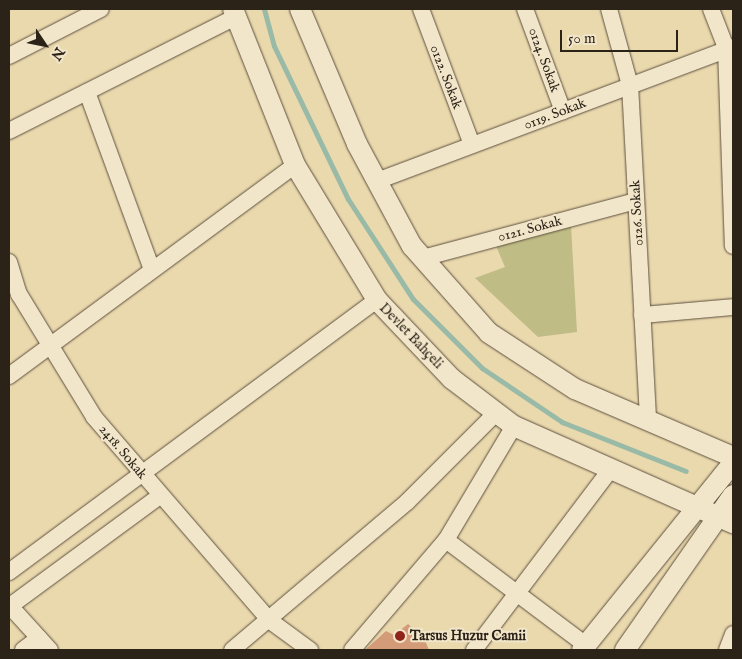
<!DOCTYPE html>
<html>
<head>
<meta charset="utf-8">
<style>
	body { margin:0 }
	#map { position:relative; width:742px; height:659px; overflow:hidden; background:#ebd9ae; font-family:"IM FELL English",serif }
	div>[style] { position:absolute }
	.green>* { inset:0; background:#c0bc85 }
	.stream>* { height:5px; margin:-2.5px; padding:0 2.5px; transform-origin:2.5px; border-radius:2.5px; background:#99baa7 }
	.building>* { inset:0; background:#d39b77 }
	.roads { filter:drop-shadow(0 0 1px #5c503e) drop-shadow(0 0 1px #5c503e) }
	.minor>* { height:16px; margin:-8px; padding:0 8px; transform-origin:8px; border-radius:8px; background:#f2e6ca }
	.tertiary>* { height:20px; margin:-10px; padding:0 10px; transform-origin:10px; border-radius:10px; background:#f2e6ca }
	.dots>* { width:14px; height:14px; translate:-50% -50%; box-sizing:border-box; border:2px solid #f2e6ca; border-radius:50% }
	span { translate:-50% -50%; white-space:nowrap; text-align:center; line-height:1.15; -webkit-text-stroke:4px #f2e6ca; paint-order:stroke }
	.street-label { font-size:14px; color:#2c2318 }
	.poi-label { font-size:14px; color:#2c2318; font-weight:700 }
	.left { translate:0 -50%; text-align:left }
	.frame { position:absolute; inset:0; border:10px solid #2c2318; pointer-events:none }
	.north { position:absolute; left:20px; top:20px; width:50px; height:50px; -webkit-text-stroke:4px #f2e6ca; paint-order:stroke; rotate:124deg; font-size:14px; font-weight:700; line-height:20px; text-align:center; color:#2c2318 }
	.north::after { content:''; display:block; margin:auto; width:18px; height:22px; background:#2c2318; clip-path:polygon(50% 0,100% 100%,50% 72%,0 100%) }
	.scale { position:absolute; left:560px; top:30px; width:118px; height:22px; box-sizing:border-box; border:2px solid #2c2318; border-top:0; padding-left:6px; font-size:15px; line-height:18px; white-space:nowrap; color:#2c2318; -webkit-text-stroke:4px #f2e6ca; paint-order:stroke }
</style>
</head>
<body>
<div id="map">
	<div class="green">
		<div style="clip-path:polygon(571px 225px,577px 332px,538px 337px,475px 278px,505px 267px,496px 246px)"></div>
	</div>
	<div class="stream">
		<div style="left:264px;top:9px;width:38px;rotate:75deg"></div>
		<div style="left:274px;top:46px;width:170px;rotate:64.2deg"></div>
		<div style="left:348px;top:199px;width:119px;rotate:57deg"></div>
		<div style="left:413px;top:299px;width:98px;rotate:45deg"></div>
		<div style="left:482px;top:368px;width:97px;rotate:34deg"></div>
		<div style="left:562px;top:422px;width:133px;rotate:21.6deg"></div>
	</div>
	<div class="building">
		<div style="clip-path:polygon(408px 624px,424px 638px,429px 650px,365px 650px,386px 631px,394px 635px)"></div>
	</div>
	<div class="roads">
		<div class="minor">
			<div style="left:421px;top:9px;width:145px;rotate:69.4deg"></div>
			<div style="left:525px;top:9px;width:109px;rotate:69.6deg"></div>
			<div style="left:609px;top:9px;width:79px;rotate:74.6deg"></div>
			<div style="left:630px;top:85px;width:335px;rotate:86.9deg"></div>
			<div style="left:711px;top:9px;width:53px;rotate:68.8deg"></div>
			<div style="left:726px;top:49px;width:197px;rotate:88deg"></div>
			<div style="left:9px;top:56px;width:103px;rotate:-27.1deg"></div>
			<div style="left:87px;top:92px;width:189px;rotate:69.9deg"></div>
			<div style="left:9px;top:131px;width:252px;rotate:-26.7deg"></div>
			<div style="left:377px;top:181px;width:380px;rotate:-20.6deg"></div>
			<div style="left:423px;top:258px;width:220px;rotate:-15deg"></div>
			<div style="left:9px;top:262px;width:34px;rotate:73deg"></div>
			<div style="left:19px;top:294px;width:144px;rotate:58.6deg"></div>
			<div style="left:94px;top:417px;width:268px;rotate:49.2deg"></div>
			<div style="left:269px;top:620px;width:51px;rotate:36.2deg"></div>
			<div style="left:642px;top:315px;width:91px;rotate:-5deg"></div>
			<div style="left:9px;top:376px;width:355px;rotate:-36.4deg"></div>
			<div style="left:446px;top:540px;width:175px;rotate:36.9deg"></div>
			<div style="left:9px;top:572px;width:458px;rotate:-36.5deg"></div>
			<div style="left:9px;top:605px;width:61px;rotate:47.7deg"></div>
			<div style="left:10px;top:606px;width:186px;rotate:-36.3deg"></div>
			<div style="left:23px;top:650px;width:20px;rotate:-37deg"></div>
			<div style="left:232px;top:650px;width:229px;rotate:-40.2deg"></div>
			<div style="left:407px;top:502px;width:127px;rotate:-45deg"></div>
			<div style="left:352px;top:650px;width:145px;rotate:-49.5deg"></div>
			<div style="left:446px;top:540px;width:133px;rotate:-59.2deg"></div>
			<div style="left:474px;top:650px;width:227px;rotate:-52.9deg"></div>
			<div style="left:727px;top:650px;width:17px;rotate:-69deg"></div>
		</div>
		<div class="tertiary">
			<div style="left:233px;top:9px;width:168px;rotate:68.3deg"></div>
			<div style="left:295px;top:165px;width:158px;rotate:58.7deg"></div>
			<div style="left:377px;top:300px;width:109px;rotate:46.5deg"></div>
			<div style="left:452px;top:379px;width:78px;rotate:37.2deg"></div>
			<div style="left:514px;top:426px;width:240px;rotate:23.9deg"></div>
			<div style="left:300px;top:9px;width:147px;rotate:67.1deg"></div>
			<div style="left:357px;top:144px;width:116px;rotate:61.7deg"></div>
			<div style="left:412px;top:246px;width:116px;rotate:48.5deg"></div>
			<div style="left:489px;top:333px;width:103px;rotate:33.1deg"></div>
			<div style="left:575px;top:389px;width:172px;rotate:23.3deg"></div>
			<div style="left:582px;top:650px;width:240px;rotate:-51.1deg"></div>
			<div style="left:625px;top:650px;width:189px;rotate:-55.1deg"></div>
		</div>
	</div>
	<div class="dots">
		<div style="left:400px;top:636px;background:#8f2418"></div>
	</div>
	<div class="street-label">
		<span style="left:544px;top:60px;rotate:70deg">0124. Sokak</span>
		<span style="left:446px;top:77px;rotate:69deg">0122. Sokak</span>
		<span style="left:555px;top:114px;rotate:-21deg">0119. Sokak</span>
		<span style="left:637px;top:213px;rotate:-93deg">0126. Sokak</span>
		<span style="left:530px;top:229px;rotate:-15deg">0121. Sokak</span>
		<span style="left:411px;top:336px;rotate:46deg">Devlet Bahçeli</span>
		<span style="left:123px;top:452px;rotate:50deg">2418. Sokak</span>
	</div>
	<div class="poi-label">
		<span class="left" style="left:410px;top:636px">Tarsus Huzur Camii</span>
	</div>
	<div class="frame"></div>
	<div class="north">N</div>
	<div class="scale">50 m</div>
</div>
</body>
</html>
